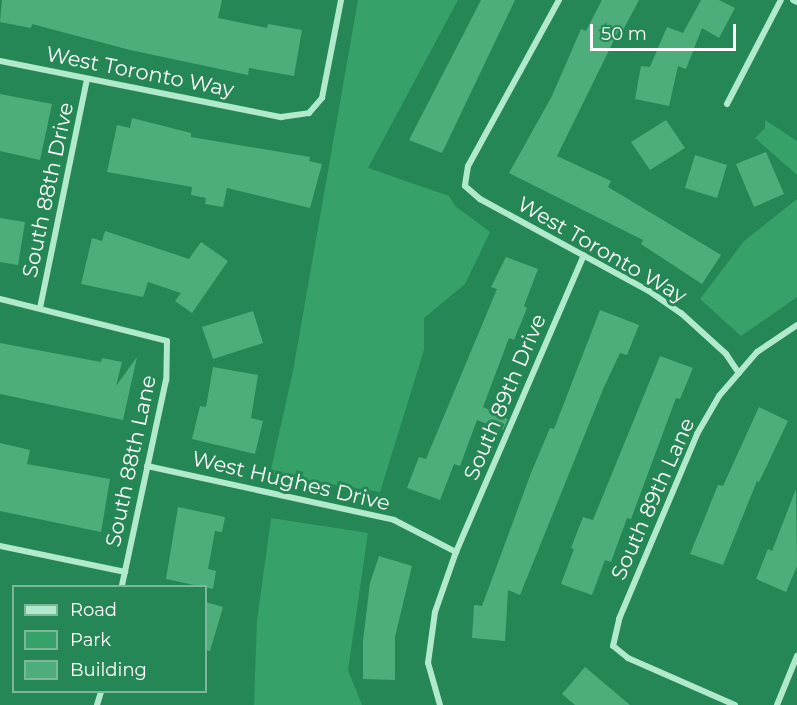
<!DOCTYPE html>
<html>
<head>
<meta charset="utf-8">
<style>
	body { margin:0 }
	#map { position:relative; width:797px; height:705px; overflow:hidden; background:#258755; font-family:Montserrat,sans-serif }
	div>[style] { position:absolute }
	.green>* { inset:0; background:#36a269 }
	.building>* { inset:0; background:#4dae7c }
	.street>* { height:6px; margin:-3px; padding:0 3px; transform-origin:3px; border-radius:3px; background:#b0e9cb }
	span { translate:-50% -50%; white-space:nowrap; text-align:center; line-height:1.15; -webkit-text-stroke:6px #258755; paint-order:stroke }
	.street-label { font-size:21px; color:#fff }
	.legend { position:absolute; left:12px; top:585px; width:195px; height:108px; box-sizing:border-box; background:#258755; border:2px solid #7cb799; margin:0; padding:8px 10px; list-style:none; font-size:18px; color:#fff }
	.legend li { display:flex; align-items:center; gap:12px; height:30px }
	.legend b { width:30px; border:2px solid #7cb799 }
	.scale { position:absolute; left:590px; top:24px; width:146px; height:27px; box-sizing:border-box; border:3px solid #fff; border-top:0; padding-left:8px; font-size:18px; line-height:21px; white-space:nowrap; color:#fff; -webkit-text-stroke:4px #258755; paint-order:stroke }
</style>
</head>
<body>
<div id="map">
	<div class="green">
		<div style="clip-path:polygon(358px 0,458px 0,368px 168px,449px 196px,455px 206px,490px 232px,465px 284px,424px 318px,424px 350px,380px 492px,270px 474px,293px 371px)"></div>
		<div style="clip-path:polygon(765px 120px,797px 141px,797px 175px,755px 138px,765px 128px)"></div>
		<div style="clip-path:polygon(797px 199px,797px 297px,741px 336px,700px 299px,744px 241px)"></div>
		<div style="clip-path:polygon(271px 518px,368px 533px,348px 670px,362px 705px,254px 705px,257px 621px)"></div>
	</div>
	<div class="building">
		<div style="clip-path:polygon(2px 0,222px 0,218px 18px,267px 28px,268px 24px,302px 30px,294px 76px,249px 68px,248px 75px,130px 50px,32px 24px,31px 28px,0 22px)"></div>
		<div style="clip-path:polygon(481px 0,515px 0,442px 153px,409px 140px)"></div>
		<div style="clip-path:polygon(602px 0,639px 0,622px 32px,619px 30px,557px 156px,611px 181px,608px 187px,721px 255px,702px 284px,641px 244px,643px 240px,509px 173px,552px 96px,581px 29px,586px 31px)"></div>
		<div style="clip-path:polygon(701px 0,719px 0,735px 8px,719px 38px,702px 28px,686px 69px,678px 66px,669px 106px,635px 99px,641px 66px,650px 67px,667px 27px,683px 33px)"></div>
		<div style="clip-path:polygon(0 94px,52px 104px,40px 160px,0 151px)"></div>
		<div style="clip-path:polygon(132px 118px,191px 133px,191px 137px,310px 157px,309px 161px,322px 164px,310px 208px,227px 188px,223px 207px,205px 204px,206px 198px,191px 195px,192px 187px,107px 172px,117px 125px,130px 128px)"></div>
		<div style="clip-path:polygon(666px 120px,685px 148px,650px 170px,631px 142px)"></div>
		<div style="clip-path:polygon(766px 152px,784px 194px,754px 207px,736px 164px)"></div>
		<div style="clip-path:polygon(695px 155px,727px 165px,717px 198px,685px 188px)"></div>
		<div style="clip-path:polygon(0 218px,25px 222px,18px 265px,0 262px)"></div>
		<div style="clip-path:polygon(105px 231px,189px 259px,201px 242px,228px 261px,192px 313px,175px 301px,181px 293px,148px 282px,143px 297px,81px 284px,92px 238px,102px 241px)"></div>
		<div style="clip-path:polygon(506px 257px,538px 269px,524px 306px,527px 308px,514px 340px,509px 338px,483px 407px,508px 419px,503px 430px,477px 420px,460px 466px,454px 464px,440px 500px,407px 488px,419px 457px,426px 459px,497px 289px,491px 287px)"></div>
		<div style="clip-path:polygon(600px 310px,639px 325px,627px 355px,620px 353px,604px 387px,520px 595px,508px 590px,505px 641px,472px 638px,474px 605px,482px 606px,531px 473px,550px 428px,554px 429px)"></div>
		<div style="clip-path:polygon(253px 311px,263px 343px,213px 359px,202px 327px)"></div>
		<div style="clip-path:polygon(0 343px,101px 362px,102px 358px,122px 362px,116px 386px,137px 357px,123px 420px,0 394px)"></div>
		<div style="clip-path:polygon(660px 356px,693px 368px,680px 399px,676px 398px,631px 519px,627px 518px,611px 562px,605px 560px,592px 595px,561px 584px,574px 549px,571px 548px,583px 517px,593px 520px)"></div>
		<div style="clip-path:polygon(213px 367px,258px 375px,251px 418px,263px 421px,255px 454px,192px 439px,200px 406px,206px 407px)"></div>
		<div style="clip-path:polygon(759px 407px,788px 421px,759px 482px,757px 481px,723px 565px,690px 554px,718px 485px,723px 486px)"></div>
		<div style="clip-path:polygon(0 443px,30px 450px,27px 464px,110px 479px,101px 532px,0 511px)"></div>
		<div style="clip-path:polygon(796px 489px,797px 566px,786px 592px,756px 579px,768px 549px,772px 551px)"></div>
		<div style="clip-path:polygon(178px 507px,225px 517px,222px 532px,215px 531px,208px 569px,216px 571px,213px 589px,166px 579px)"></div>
		<div style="clip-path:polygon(379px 556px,412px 566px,395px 637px,395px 680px,363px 679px,363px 641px,370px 583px)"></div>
		<div style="clip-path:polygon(206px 602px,223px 607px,210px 651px,206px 650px)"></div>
		<div style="clip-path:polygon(585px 667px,630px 705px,575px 705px,562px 694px)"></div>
	</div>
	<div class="street">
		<div style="left:559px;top:0;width:189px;rotate:118.7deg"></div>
		<div style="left:468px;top:166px;width:20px;rotate:99deg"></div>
		<div style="left:465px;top:186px;width:20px;rotate:41deg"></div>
		<div style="left:480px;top:199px;width:192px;rotate:28.6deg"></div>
		<div style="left:649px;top:291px;width:39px;rotate:35deg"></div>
		<div style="left:681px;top:313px;width:61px;rotate:42.3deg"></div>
		<div style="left:726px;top:354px;width:23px;rotate:56deg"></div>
		<div style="left:793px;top:0;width:4px;rotate:27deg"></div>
		<div style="left:0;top:61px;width:287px;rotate:11.3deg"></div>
		<div style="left:281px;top:117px;width:28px;rotate:-8deg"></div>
		<div style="left:309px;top:113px;width:20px;rotate:-49deg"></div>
		<div style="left:322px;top:98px;width:100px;rotate:-79deg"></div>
		<div style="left:727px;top:104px;width:117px;rotate:-62.6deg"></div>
		<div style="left:0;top:299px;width:172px;rotate:14.1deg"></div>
		<div style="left:167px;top:341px;width:39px;rotate:91deg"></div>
		<div style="left:166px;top:380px;width:211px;rotate:102.1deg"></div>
		<div style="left:40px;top:308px;width:233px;rotate:-78.4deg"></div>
		<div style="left:147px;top:466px;width:253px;rotate:12.3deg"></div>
		<div style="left:394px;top:520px;width:70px;rotate:27.3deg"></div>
		<div style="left:0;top:546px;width:128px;rotate:11.7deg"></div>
		<div style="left:97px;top:705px;width:14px;rotate:-73deg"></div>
		<div style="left:440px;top:705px;width:44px;rotate:-105.9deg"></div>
		<div style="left:428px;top:663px;width:51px;rotate:-82.2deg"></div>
		<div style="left:435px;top:612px;width:64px;rotate:-70.7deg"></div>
		<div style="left:456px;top:552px;width:323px;rotate:-66.7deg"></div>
		<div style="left:735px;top:705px;width:117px;rotate:-156.3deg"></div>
		<div style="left:628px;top:658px;width:19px;rotate:-141deg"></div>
		<div style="left:613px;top:646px;width:28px;rotate:-77deg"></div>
		<div style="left:619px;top:619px;width:201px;rotate:-67.1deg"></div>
		<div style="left:697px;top:434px;width:44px;rotate:-59.9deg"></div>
		<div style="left:719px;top:396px;width:58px;rotate:-49.2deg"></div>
		<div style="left:757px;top:352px;width:48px;rotate:-34deg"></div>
		<div style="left:777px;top:705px;width:53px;rotate:-67.8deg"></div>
	</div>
	<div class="street-label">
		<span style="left:140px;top:72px;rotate:11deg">West Toronto Way</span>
		<span style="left:48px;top:190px;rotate:-78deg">South 88th Drive</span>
		<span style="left:602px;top:250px;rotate:30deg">West Toronto Way</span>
		<span style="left:505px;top:397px;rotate:-67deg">South 89th Drive</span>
		<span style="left:131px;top:461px;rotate:-78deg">South 88th Lane</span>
		<span style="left:291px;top:481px;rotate:13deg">West Hughes Drive</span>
		<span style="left:653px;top:499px;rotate:-66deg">South 89th Lane</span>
	</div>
	<ul class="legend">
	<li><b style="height:8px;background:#b0e9cb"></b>Road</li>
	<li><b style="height:16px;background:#36a269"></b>Park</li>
	<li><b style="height:16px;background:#4dae7c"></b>Building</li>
	</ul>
	<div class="scale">50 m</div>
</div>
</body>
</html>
